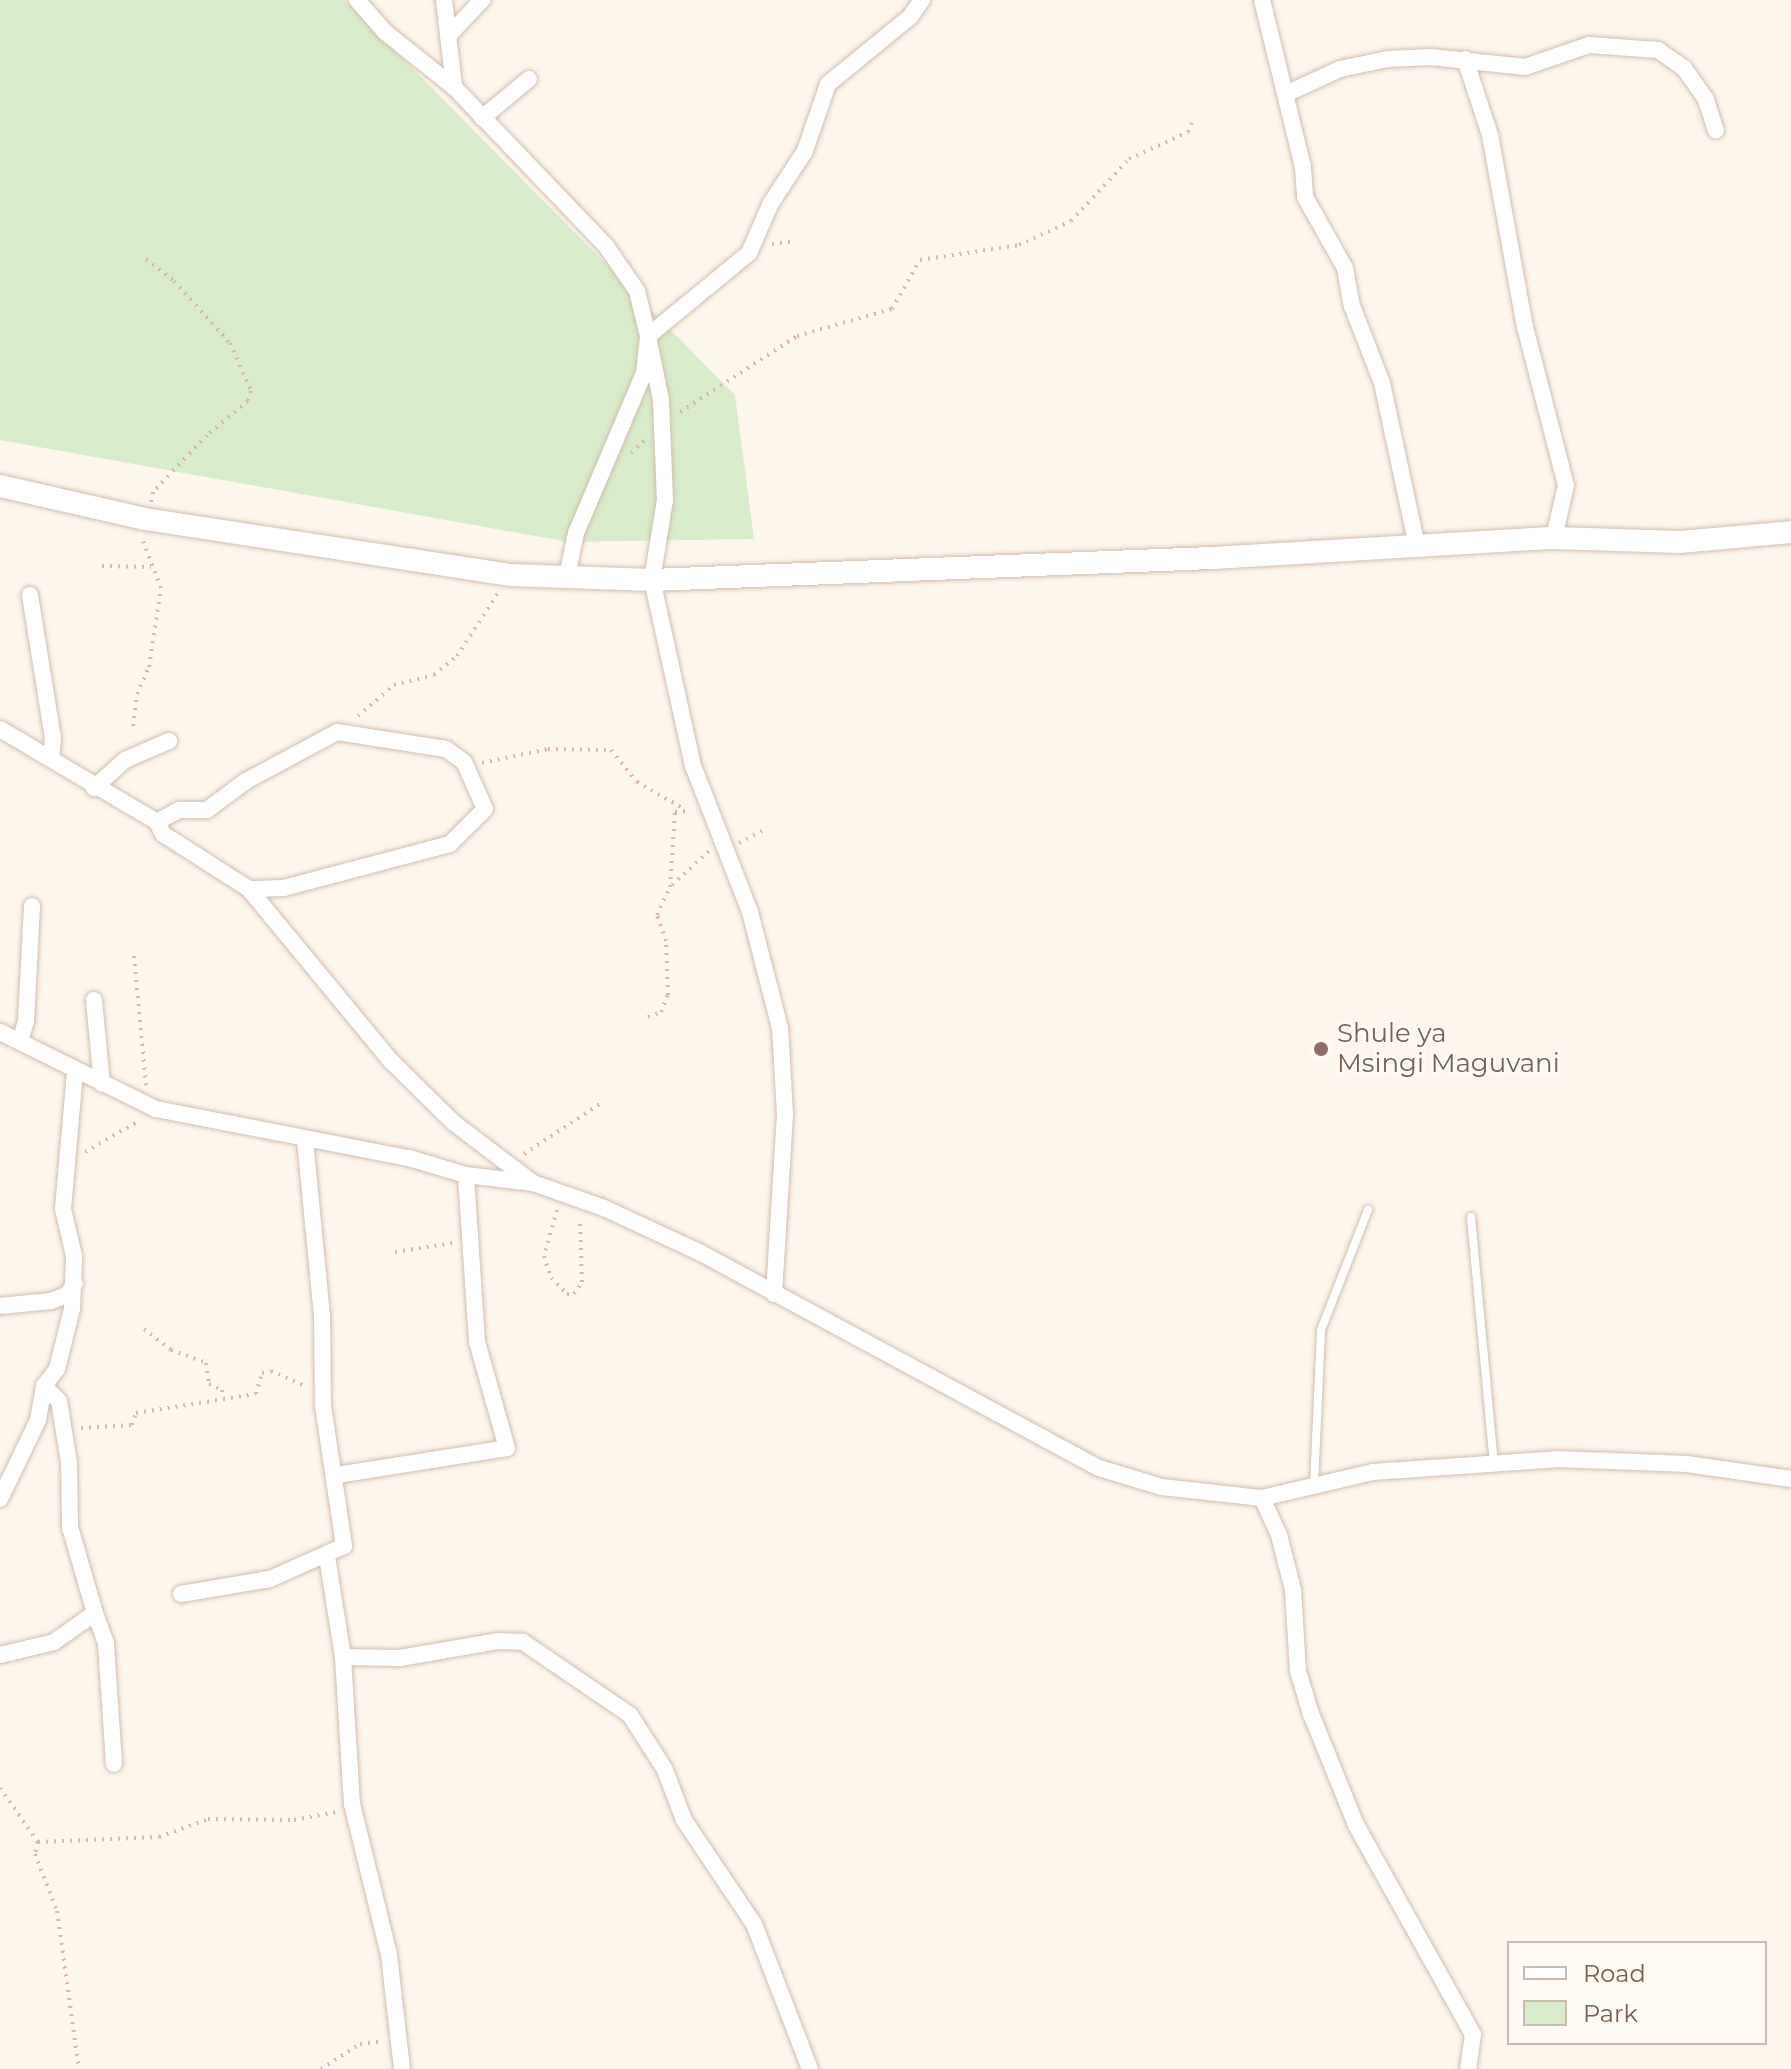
<!DOCTYPE html>
<html>
<head>
<meta charset="utf-8">
<style>
	body { margin:0 }
	#map { position:relative; width:1791px; height:2069px; overflow:hidden; background:#fdf6ec; font-family:Montserrat,sans-serif }
	div>[style] { position:absolute }
	.green>* { inset:0; background:#d8ecc9 }
	.path>* { height:4px; margin-top:-2px; transform-origin:0; background:repeating-linear-gradient(90deg,#d9b8a5 0 2px,transparent 0 8px) }
	.roads { filter:drop-shadow(0 0 2px #d1beb0) drop-shadow(0 0 2px #d1beb0) }
	.lane>* { height:8px; margin:-4px; padding:0 4px; transform-origin:4px; border-radius:4px; background:#fff }
	.street>* { height:16px; margin:-8px; padding:0 8px; transform-origin:8px; border-radius:8px; background:#fff }
	.secondary>* { height:22px; margin:-11px; padding:0 11px; transform-origin:11px; border-radius:11px; background:#fff }
	.dots>* { width:22px; height:22px; translate:-50% -50%; box-sizing:border-box; border:4px solid #fffaf3; border-radius:50% }
	span { translate:-50% -50%; white-space:nowrap; text-align:center; line-height:1.15; -webkit-text-stroke:6px #fffaf3; paint-order:stroke }
	.education-label { font-size:26px; color:#785e54 }
	.left { translate:0 -50%; text-align:left }
	.legend { position:absolute; left:1507px; top:1941px; width:260px; height:104px; box-sizing:border-box; background:#fffaf3; border:2px solid #cabbb1; margin:0; padding:10px 14px; list-style:none; font-size:24px; color:#7a5c4d }
	.legend li { display:flex; align-items:center; gap:16px; height:40px }
	.legend b { width:40px; border:2px solid #cabbb1 }
</style>
</head>
<body>
<div id="map">
	<div class="green">
		<div style="clip-path:polygon(0 0,345px 0,735px 395px,754px 539px,569px 542px,0 440px)"></div>
	</div>
	<div class="path">
		<div style="left:772px;top:244px;width:24px;rotate:-7deg"></div>
		<div style="left:146px;top:259px;width:36px;rotate:38deg"></div>
		<div style="left:174px;top:281px;width:84px;rotate:47.9deg"></div>
		<div style="left:230px;top:343px;width:52px;rotate:66.4deg"></div>
		<div style="left:251px;top:391px;width:10px;rotate:107deg"></div>
		<div style="left:248px;top:401px;width:53px;rotate:140.3deg"></div>
		<div style="left:207px;top:435px;width:79px;rotate:133.5deg"></div>
		<div style="left:153px;top:492px;width:10px;rotate:101deg"></div>
		<div style="left:680px;top:412px;width:140px;rotate:-33deg"></div>
		<div style="left:797px;top:336px;width:99px;rotate:-15.9deg"></div>
		<div style="left:892px;top:309px;width:56px;rotate:-60.3deg"></div>
		<div style="left:920px;top:260px;width:100px;rotate:-8.6deg"></div>
		<div style="left:1019px;top:245px;width:57px;rotate:-24.8deg"></div>
		<div style="left:1071px;top:221px;width:85px;rotate:-46.9deg"></div>
		<div style="left:1129px;top:159px;width:65px;rotate:-24.6deg"></div>
		<div style="left:1188px;top:132px;width:10px;rotate:-66deg"></div>
		<div style="left:631px;top:453px;width:19px;rotate:-43deg"></div>
		<div style="left:102px;top:566px;width:49px;rotate:1.2deg"></div>
		<div style="left:358px;top:716px;width:48px;rotate:-40.7deg"></div>
		<div style="left:394px;top:685px;width:41px;rotate:-14deg"></div>
		<div style="left:434px;top:675px;width:30px;rotate:-40deg"></div>
		<div style="left:457px;top:656px;width:75px;rotate:-56.9deg"></div>
		<div style="left:133px;top:726px;width:32px;rotate:-83deg"></div>
		<div style="left:137px;top:694px;width:30px;rotate:-66deg"></div>
		<div style="left:149px;top:667px;width:80px;rotate:-81.4deg"></div>
		<div style="left:161px;top:588px;width:50px;rotate:-111deg"></div>
		<div style="left:482px;top:763px;width:67px;rotate:-12deg"></div>
		<div style="left:548px;top:749px;width:63px;rotate:0.9deg"></div>
		<div style="left:611px;top:750px;width:41px;rotate:50.9deg"></div>
		<div style="left:637px;top:782px;width:51px;rotate:29.6deg"></div>
		<div style="left:739px;top:843px;width:32px;rotate:-28deg"></div>
		<div style="left:672px;top:885px;width:50px;rotate:-42.6deg"></div>
		<div style="left:134px;top:956px;width:130px;rotate:84.7deg"></div>
		<div style="left:648px;top:1017px;width:14px;rotate:-21deg"></div>
		<div style="left:661px;top:1012px;width:18px;rotate:-68deg"></div>
		<div style="left:668px;top:995px;width:54px;rotate:-92.1deg"></div>
		<div style="left:666px;top:941px;width:28px;rotate:-109deg"></div>
		<div style="left:657px;top:915px;width:31px;rotate:-65deg"></div>
		<div style="left:670px;top:887px;width:75px;rotate:-86.2deg"></div>
		<div style="left:675px;top:812px;width:16px;rotate:-4deg"></div>
		<div style="left:85px;top:1152px;width:62px;rotate:-29.9deg"></div>
		<div style="left:524px;top:1154px;width:95px;rotate:-33.4deg"></div>
		<div style="left:557px;top:1210px;width:48px;rotate:105.8deg"></div>
		<div style="left:544px;top:1256px;width:23px;rotate:72deg"></div>
		<div style="left:551px;top:1278px;width:23px;rotate:45deg"></div>
		<div style="left:567px;top:1294px;width:7px"></div>
		<div style="left:574px;top:1294px;width:14px;rotate:-56deg"></div>
		<div style="left:582px;top:1282px;width:63px;rotate:-91.8deg"></div>
		<div style="left:395px;top:1252px;width:58px;rotate:-9deg"></div>
		<div style="left:144px;top:1329px;width:34px;rotate:38deg"></div>
		<div style="left:171px;top:1350px;width:37px;rotate:20deg"></div>
		<div style="left:206px;top:1363px;width:21px;rotate:82deg"></div>
		<div style="left:209px;top:1384px;width:14px;rotate:25deg"></div>
		<div style="left:222px;top:1390px;width:8px;rotate:83deg"></div>
		<div style="left:81px;top:1428px;width:51px;rotate:-3.4deg"></div>
		<div style="left:132px;top:1425px;width:13px;rotate:-72deg"></div>
		<div style="left:136px;top:1413px;width:121px;rotate:-9deg"></div>
		<div style="left:256px;top:1394px;width:22px;rotate:-74deg"></div>
		<div style="left:262px;top:1373px;width:9px;rotate:-13deg"></div>
		<div style="left:271px;top:1371px;width:39px;rotate:24deg"></div>
		<div style="left:0;top:1788px;width:66px;rotate:54.9deg"></div>
		<div style="left:38px;top:1842px;width:121px;rotate:-2.4deg"></div>
		<div style="left:159px;top:1837px;width:52px;rotate:-20.2deg"></div>
		<div style="left:208px;top:1819px;width:86px;rotate:0.7deg"></div>
		<div style="left:294px;top:1820px;width:43px;rotate:-10.8deg"></div>
		<div style="left:38px;top:1842px;width:12px;rotate:104deg"></div>
		<div style="left:35px;top:1854px;width:61px;rotate:68.9deg"></div>
		<div style="left:57px;top:1911px;width:160px;rotate:82.1deg"></div>
		<div style="left:321px;top:2069px;width:46px;rotate:-32.7deg"></div>
		<div style="left:360px;top:2044px;width:23px;rotate:-7deg"></div>
	</div>
	<div class="roads">
		<div class="lane">
			<div style="left:1471px;top:1217px;width:247px;rotate:84.7deg"></div>
			<div style="left:1314px;top:1485px;width:155px;rotate:-87.4deg"></div>
			<div style="left:1321px;top:1330px;width:129px;rotate:-68.6deg"></div>
		</div>
		<div class="street">
			<div style="left:357px;top:0;width:43px;rotate:48.8deg"></div>
			<div style="left:385px;top:32px;width:88px;rotate:38.6deg"></div>
			<div style="left:454px;top:87px;width:220px;rotate:46.3deg"></div>
			<div style="left:606px;top:246px;width:55px;rotate:55.4deg"></div>
			<div style="left:637px;top:291px;width:46px;rotate:76.3deg"></div>
			<div style="left:648px;top:336px;width:37px;rotate:96deg"></div>
			<div style="left:644px;top:373px;width:174px;rotate:113deg"></div>
			<div style="left:576px;top:533px;width:45px;rotate:101.6deg"></div>
			<div style="left:444px;top:0;width:88px;rotate:83.4deg"></div>
			<div style="left:1262px;top:0;width:172px;rotate:76.2deg"></div>
			<div style="left:1303px;top:167px;width:30px;rotate:86deg"></div>
			<div style="left:1305px;top:197px;width:81px;rotate:60.6deg"></div>
			<div style="left:1345px;top:268px;width:39px;rotate:80deg"></div>
			<div style="left:1352px;top:306px;width:83px;rotate:68.7deg"></div>
			<div style="left:1382px;top:383px;width:167px;rotate:77.9deg"></div>
			<div style="left:448px;top:36px;width:50px;rotate:-46.6deg"></div>
			<div style="left:1465px;top:59px;width:80px;rotate:71.8deg"></div>
			<div style="left:1490px;top:135px;width:195px;rotate:79.7deg"></div>
			<div style="left:1525px;top:327px;width:163px;rotate:75.5deg"></div>
			<div style="left:1566px;top:485px;width:54px;rotate:102.8deg"></div>
			<div style="left:1286px;top:94px;width:60px;rotate:-24.8deg"></div>
			<div style="left:1340px;top:69px;width:49px;rotate:-11.8deg"></div>
			<div style="left:1388px;top:59px;width:42px;rotate:-2.7deg"></div>
			<div style="left:1430px;top:57px;width:96px;rotate:6deg"></div>
			<div style="left:1525px;top:67px;width:68px;rotate:-19deg"></div>
			<div style="left:1589px;top:45px;width:69px;rotate:4.1deg"></div>
			<div style="left:1658px;top:50px;width:32px;rotate:35deg"></div>
			<div style="left:1684px;top:68px;width:39px;rotate:55deg"></div>
			<div style="left:1706px;top:100px;width:32px;rotate:72deg"></div>
			<div style="left:482px;top:118px;width:61px;rotate:-39.7deg"></div>
			<div style="left:30px;top:595px;width:145px;rotate:80.9deg"></div>
			<div style="left:53px;top:738px;width:21px;rotate:95deg"></div>
			<div style="left:0;top:729px;width:182px;rotate:30.6deg"></div>
			<div style="left:157px;top:822px;width:13px;rotate:63deg"></div>
			<div style="left:163px;top:834px;width:102px;rotate:32.6deg"></div>
			<div style="left:249px;top:889px;width:220px;rotate:50.5deg"></div>
			<div style="left:389px;top:1059px;width:91px;rotate:44.6deg"></div>
			<div style="left:454px;top:1123px;width:99px;rotate:37.2deg"></div>
			<div style="left:533px;top:1183px;width:75px;rotate:19.4deg"></div>
			<div style="left:604px;top:1208px;width:107px;rotate:24.9deg"></div>
			<div style="left:701px;top:1253px;width:452px;rotate:28.4deg"></div>
			<div style="left:1099px;top:1468px;width:66px;rotate:16.8deg"></div>
			<div style="left:1162px;top:1487px;width:101px;rotate:6.3deg"></div>
			<div style="left:1262px;top:1498px;width:114px;rotate:-13.2deg"></div>
			<div style="left:1373px;top:1472px;width:184px;rotate:-4deg"></div>
			<div style="left:1557px;top:1459px;width:130px;rotate:2.2deg"></div>
			<div style="left:1687px;top:1464px;width:105px;rotate:8.2deg"></div>
			<div style="left:94px;top:788px;width:42px;rotate:-42.1deg"></div>
			<div style="left:125px;top:760px;width:48px;rotate:-23.4deg"></div>
			<div style="left:157px;top:822px;width:25px;rotate:-29deg"></div>
			<div style="left:179px;top:810px;width:28px"></div>
			<div style="left:207px;top:810px;width:49px;rotate:-36.6deg"></div>
			<div style="left:246px;top:781px;width:103px;rotate:-28.3deg"></div>
			<div style="left:337px;top:732px;width:110px;rotate:8.9deg"></div>
			<div style="left:446px;top:749px;width:22px;rotate:36deg"></div>
			<div style="left:464px;top:762px;width:51px;rotate:65.9deg"></div>
			<div style="left:485px;top:809px;width:49px;rotate:135deg"></div>
			<div style="left:450px;top:844px;width:172px;rotate:165.2deg"></div>
			<div style="left:284px;top:888px;width:35px;rotate:178deg"></div>
			<div style="left:94px;top:1000px;width:84px;rotate:84.6deg"></div>
			<div style="left:0;top:1032px;width:174px;rotate:26.3deg"></div>
			<div style="left:156px;top:1109px;width:258px;rotate:11deg"></div>
			<div style="left:409px;top:1158px;width:59px;rotate:16.6deg"></div>
			<div style="left:466px;top:1175px;width:66px;rotate:6.9deg"></div>
			<div style="left:20px;top:1041px;width:21px;rotate:-73deg"></div>
			<div style="left:26px;top:1021px;width:115px;rotate:-87deg"></div>
			<div style="left:774px;top:1294px;width:180px;rotate:-86.5deg"></div>
			<div style="left:785px;top:1114px;width:86px;rotate:-93.3deg"></div>
			<div style="left:780px;top:1028px;width:120px;rotate:-104.5deg"></div>
			<div style="left:750px;top:912px;width:157px;rotate:-111.3deg"></div>
			<div style="left:693px;top:766px;width:190px;rotate:-102.4deg"></div>
			<div style="left:652px;top:580px;width:81px;rotate:-80.8deg"></div>
			<div style="left:665px;top:500px;width:100px;rotate:-92.3deg"></div>
			<div style="left:661px;top:400px;width:65px;rotate:-101.5deg"></div>
			<div style="left:648px;top:336px;width:131px;rotate:-39.4deg"></div>
			<div style="left:749px;top:253px;width:55px;rotate:-66.3deg"></div>
			<div style="left:771px;top:203px;width:62px;rotate:-56.8deg"></div>
			<div style="left:805px;top:151px;width:71px;rotate:-71.1deg"></div>
			<div style="left:828px;top:84px;width:106px;rotate:-39.3deg"></div>
			<div style="left:910px;top:17px;width:21px;rotate:-55deg"></div>
			<div style="left:0;top:1306px;width:51px;rotate:-5.6deg"></div>
			<div style="left:51px;top:1301px;width:17px;rotate:-21deg"></div>
			<div style="left:67px;top:1295px;width:14px;rotate:-56deg"></div>
			<div style="left:44px;top:1386px;width:21px;rotate:45deg"></div>
			<div style="left:59px;top:1401px;width:62px;rotate:80.7deg"></div>
			<div style="left:69px;top:1462px;width:65px;rotate:89.1deg"></div>
			<div style="left:70px;top:1527px;width:90px;rotate:73.8deg"></div>
			<div style="left:337px;top:1475px;width:172px;rotate:-9deg"></div>
			<div style="left:507px;top:1448px;width:110px;rotate:-105.8deg"></div>
			<div style="left:477px;top:1342px;width:167px;rotate:-93.8deg"></div>
			<div style="left:1262px;top:1498px;width:41px;rotate:65.3deg"></div>
			<div style="left:1279px;top:1535px;width:57px;rotate:75.7deg"></div>
			<div style="left:1293px;top:1590px;width:81px;rotate:86.5deg"></div>
			<div style="left:1298px;top:1671px;width:45px;rotate:73.2deg"></div>
			<div style="left:1311px;top:1714px;width:120px;rotate:67.9deg"></div>
			<div style="left:1356px;top:1825px;width:240px;rotate:60.8deg"></div>
			<div style="left:1473px;top:2034px;width:35px;rotate:98deg"></div>
			<div style="left:0;top:1499px;width:88px;rotate:-64.3deg"></div>
			<div style="left:38px;top:1420px;width:35px;rotate:-80deg"></div>
			<div style="left:44px;top:1386px;width:21px;rotate:-53deg"></div>
			<div style="left:57px;top:1369px;width:62px;rotate:-76deg"></div>
			<div style="left:72px;top:1309px;width:53px;rotate:-87.8deg"></div>
			<div style="left:74px;top:1256px;width:48px;rotate:-103.2deg"></div>
			<div style="left:63px;top:1209px;width:139px;rotate:-85deg"></div>
			<div style="left:327px;top:1557px;width:101px;rotate:80.9deg"></div>
			<div style="left:343px;top:1657px;width:147px;rotate:86.5deg"></div>
			<div style="left:352px;top:1804px;width:155px;rotate:76.2deg"></div>
			<div style="left:389px;top:1955px;width:115px;rotate:83.5deg"></div>
			<div style="left:181px;top:1594px;width:90px;rotate:-9.6deg"></div>
			<div style="left:270px;top:1579px;width:81px;rotate:-24deg"></div>
			<div style="left:344px;top:1546px;width:142px;rotate:-98.5deg"></div>
			<div style="left:323px;top:1406px;width:90px;rotate:-90.6deg"></div>
			<div style="left:322px;top:1316px;width:177px;rotate:-95.5deg"></div>
			<div style="left:0;top:1655px;width:56px;rotate:-13.5deg"></div>
			<div style="left:54px;top:1642px;width:50px;rotate:-35.3deg"></div>
			<div style="left:95px;top:1613px;width:33px;rotate:70deg"></div>
			<div style="left:106px;top:1644px;width:120px;rotate:86.2deg"></div>
			<div style="left:343px;top:1657px;width:57px;rotate:1deg"></div>
			<div style="left:400px;top:1658px;width:99px;rotate:-9.8deg"></div>
			<div style="left:498px;top:1641px;width:25px;rotate:2deg"></div>
			<div style="left:523px;top:1642px;width:130px;rotate:34.3deg"></div>
			<div style="left:630px;top:1715px;width:65px;rotate:57.5deg"></div>
			<div style="left:665px;top:1770px;width:53px;rotate:69.2deg"></div>
			<div style="left:684px;top:1820px;width:125px;rotate:56.1deg"></div>
			<div style="left:754px;top:1924px;width:155px;rotate:68.9deg"></div>
		</div>
		<div class="secondary">
			<div style="left:0;top:486px;width:149px;rotate:12.8deg"></div>
			<div style="left:145px;top:519px;width:369px;rotate:8.7deg"></div>
			<div style="left:510px;top:575px;width:142px;rotate:2deg"></div>
			<div style="left:652px;top:580px;width:561px;rotate:-2.25deg"></div>
			<div style="left:1213px;top:558px;width:342px;rotate:-3.4deg"></div>
			<div style="left:1554px;top:538px;width:126px;rotate:1.8deg"></div>
			<div style="left:1680px;top:542px;width:111px;rotate:-5.1deg"></div>
		</div>
	</div>
	<div class="dots">
		<div style="left:1321px;top:1049px;background:#8d6e63"></div>
	</div>
	<div class="education-label">
		<span class="left" style="left:1337px;top:1049px">Shule ya<br>Msingi Maguvani</span>
	</div>
	<ul class="legend">
	<li><b style="height:10px;background:#fff"></b>Road</li>
	<li><b style="height:22px;background:#d8ecc9"></b>Park</li>
	</ul>
</div>
</body>
</html>
